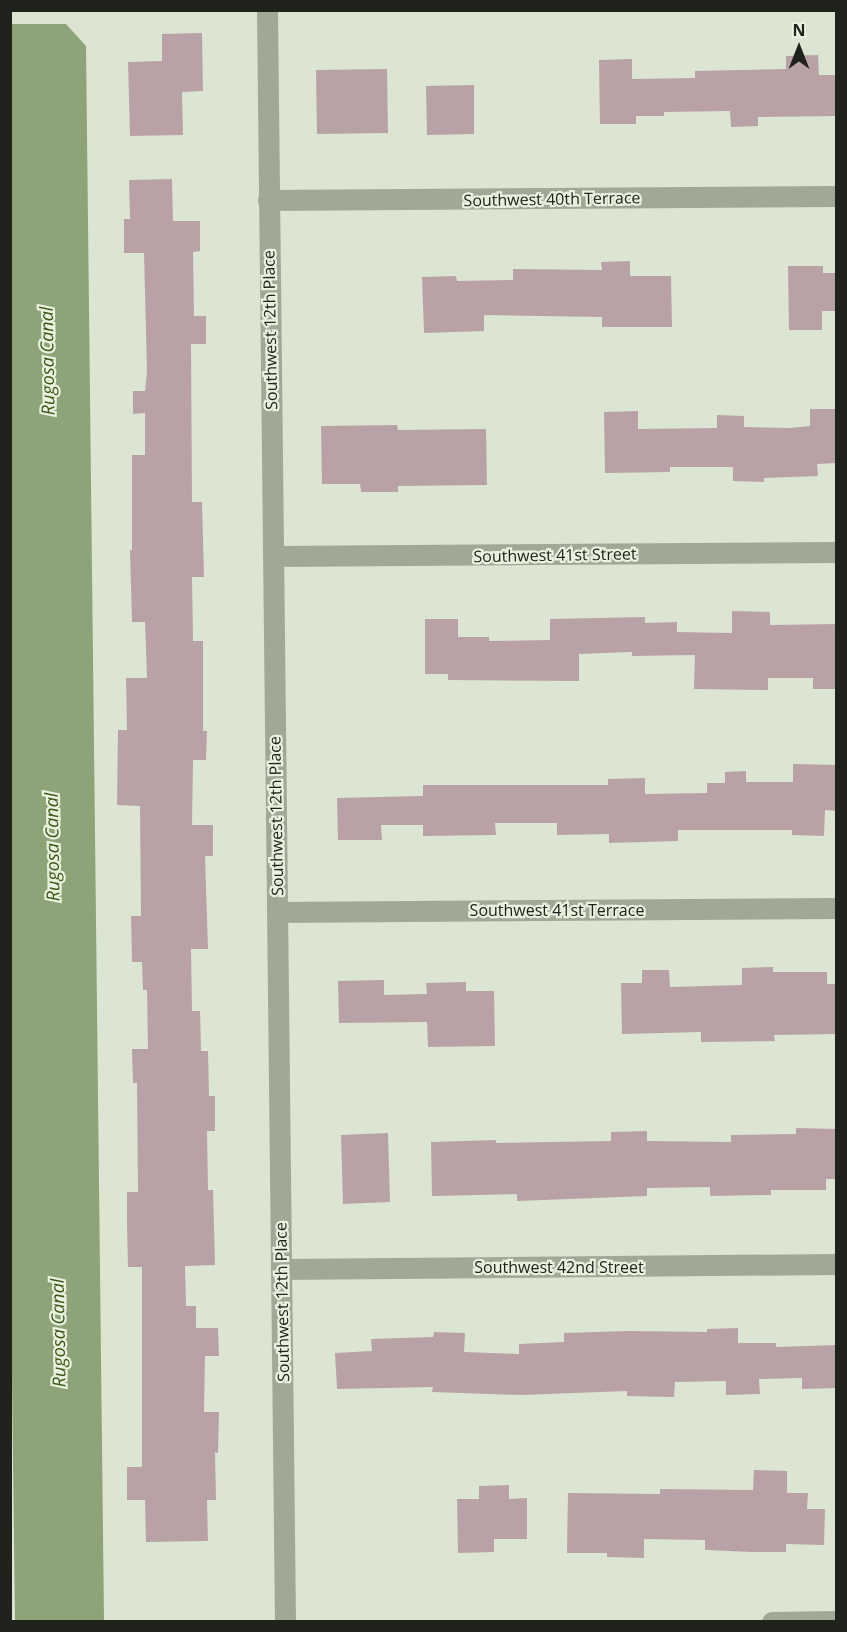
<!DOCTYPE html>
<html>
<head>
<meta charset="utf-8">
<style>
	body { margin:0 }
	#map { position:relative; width:847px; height:1632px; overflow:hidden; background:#dbe5d2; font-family:"Open Sans",sans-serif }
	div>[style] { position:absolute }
	.water>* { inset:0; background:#8da378 }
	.building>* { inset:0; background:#b9a2a5 }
	.street>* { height:21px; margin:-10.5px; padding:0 10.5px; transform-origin:10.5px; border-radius:10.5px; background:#9fa996 }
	span { translate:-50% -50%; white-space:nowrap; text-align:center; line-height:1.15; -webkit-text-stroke:4.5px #e8f2df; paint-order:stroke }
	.street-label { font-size:16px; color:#20231c }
	.water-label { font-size:18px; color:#3b5617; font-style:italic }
	.frame { position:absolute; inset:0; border:12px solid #20231c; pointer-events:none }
	.north { position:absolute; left:769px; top:18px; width:60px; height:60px; -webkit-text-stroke:4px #e8f2df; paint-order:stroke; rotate:0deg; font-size:16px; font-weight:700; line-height:24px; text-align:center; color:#20231c }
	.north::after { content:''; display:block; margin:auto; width:21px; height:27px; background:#20231c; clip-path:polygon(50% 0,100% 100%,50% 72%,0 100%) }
</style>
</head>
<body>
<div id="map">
	<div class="water">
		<div style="clip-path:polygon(11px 24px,66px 24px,86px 46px,104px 1621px,15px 1621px,10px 1215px)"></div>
	</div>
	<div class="building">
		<div style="clip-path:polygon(202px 33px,203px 91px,182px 92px,183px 135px,130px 136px,128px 62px,162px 61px,162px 34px)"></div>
		<div style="clip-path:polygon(818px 55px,819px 75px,837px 75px,837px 116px,758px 117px,758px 126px,731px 127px,730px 111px,664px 112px,664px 116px,636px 116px,636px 124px,600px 124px,599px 60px,632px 59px,632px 79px,695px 78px,695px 71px,786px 69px,786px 56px)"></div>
		<div style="clip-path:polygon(387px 69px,388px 133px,317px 134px,316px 70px)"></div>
		<div style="clip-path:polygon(474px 85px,474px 134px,427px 135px,426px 86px)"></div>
		<div style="clip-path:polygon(172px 179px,173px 221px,200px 221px,200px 251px,193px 252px,194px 316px,206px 316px,206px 344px,191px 344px,192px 502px,202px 502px,204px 577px,192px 577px,193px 641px,203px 641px,203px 731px,207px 731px,206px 760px,193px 760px,192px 825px,213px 825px,213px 856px,205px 856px,208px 949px,191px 949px,192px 1011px,200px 1011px,201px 1051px,208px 1051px,209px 1096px,215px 1096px,215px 1131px,207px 1131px,208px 1190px,213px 1190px,215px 1265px,185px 1266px,186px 1306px,196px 1306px,196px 1328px,218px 1328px,219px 1356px,205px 1356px,204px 1412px,219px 1412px,218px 1453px,215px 1452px,216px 1500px,207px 1500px,208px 1541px,146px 1542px,145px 1500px,127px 1500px,127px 1467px,142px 1467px,142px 1267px,128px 1267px,127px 1224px,127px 1192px,138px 1192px,137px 1083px,133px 1083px,132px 1049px,148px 1049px,147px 990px,143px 990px,142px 962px,132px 962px,131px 916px,141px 916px,140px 806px,117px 805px,118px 730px,127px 730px,126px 678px,147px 678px,145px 622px,132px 622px,130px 550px,132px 550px,132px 455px,145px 455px,145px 413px,133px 414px,133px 391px,145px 391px,147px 372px,144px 253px,124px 253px,124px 219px,130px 219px,129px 180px)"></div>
		<div style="clip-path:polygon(630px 261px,630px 276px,671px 276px,672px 327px,602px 327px,602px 317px,484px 315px,484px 331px,424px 333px,422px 277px,456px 276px,457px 281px,513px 280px,513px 269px,602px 270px,601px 262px)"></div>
		<div style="clip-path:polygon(788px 266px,823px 266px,823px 273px,837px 273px,837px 311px,822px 311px,822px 330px,789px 330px)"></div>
		<div style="clip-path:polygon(810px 409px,837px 409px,837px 463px,817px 464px,818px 476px,764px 478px,764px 482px,733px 481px,733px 467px,670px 467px,670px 472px,605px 473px,604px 412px,638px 411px,638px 429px,717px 428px,717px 415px,744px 416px,744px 427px,790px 428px,810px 426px)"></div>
		<div style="clip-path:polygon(397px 425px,398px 430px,486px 429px,487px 485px,398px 486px,398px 492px,361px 492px,360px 484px,322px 484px,321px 426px)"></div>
		<div style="clip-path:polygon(732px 611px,770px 612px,770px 625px,837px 624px,837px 689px,813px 689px,813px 678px,768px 678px,768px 690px,694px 689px,695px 655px,632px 656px,632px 652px,579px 654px,579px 681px,448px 680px,448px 674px,425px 674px,425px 619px,458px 619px,458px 637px,489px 637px,489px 641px,550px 640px,550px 619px,645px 617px,645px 623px,677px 622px,677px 632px,732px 633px)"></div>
		<div style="clip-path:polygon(793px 764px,837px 765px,837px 811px,825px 810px,824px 836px,792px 835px,792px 830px,678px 830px,678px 841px,609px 843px,609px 834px,557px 835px,557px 823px,495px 823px,496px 835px,423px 836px,423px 825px,381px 825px,382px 840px,338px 840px,337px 798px,423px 796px,423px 785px,608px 785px,608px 779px,645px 778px,645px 794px,707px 793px,707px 783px,725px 783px,725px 772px,746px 771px,746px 782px,793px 782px)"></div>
		<div style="clip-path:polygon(773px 967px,773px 972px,827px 972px,827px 984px,837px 984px,837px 1034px,774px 1035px,775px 1041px,701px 1042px,701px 1032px,622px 1034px,621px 983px,642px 983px,642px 970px,669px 970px,670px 987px,742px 985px,742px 968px)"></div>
		<div style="clip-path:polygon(384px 980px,384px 995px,427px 994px,426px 983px,466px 982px,466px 991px,494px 991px,495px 1046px,428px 1047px,427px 1022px,339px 1023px,338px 981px)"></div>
		<div style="clip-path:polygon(796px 1128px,837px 1129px,837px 1179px,826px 1179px,826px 1190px,771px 1190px,771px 1195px,710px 1196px,710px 1187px,647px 1188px,647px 1196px,517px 1201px,517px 1194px,432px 1196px,431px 1142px,496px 1140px,496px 1143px,611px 1141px,611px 1132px,647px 1131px,647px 1141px,731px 1142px,731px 1135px,796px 1134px)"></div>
		<div style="clip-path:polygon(388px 1133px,390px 1202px,343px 1204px,341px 1135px)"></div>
		<div style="clip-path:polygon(738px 1328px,738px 1343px,776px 1343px,776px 1347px,837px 1345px,837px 1388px,802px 1389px,802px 1378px,759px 1379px,760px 1394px,726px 1395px,726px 1381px,675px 1382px,674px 1397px,627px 1396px,627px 1391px,521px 1395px,432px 1392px,433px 1387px,337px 1389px,335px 1353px,372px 1351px,371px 1339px,433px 1337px,434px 1332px,465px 1333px,464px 1352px,519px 1354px,519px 1344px,564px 1342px,564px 1333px,628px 1331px,707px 1332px,707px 1329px)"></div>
		<div style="clip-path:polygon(754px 1470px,787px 1471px,787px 1493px,808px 1493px,807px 1509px,825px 1509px,824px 1545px,786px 1544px,786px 1552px,752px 1552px,705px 1550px,705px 1540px,644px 1539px,644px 1558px,607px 1557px,607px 1553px,567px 1553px,568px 1493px,660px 1494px,660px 1489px,753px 1490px)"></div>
		<div style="clip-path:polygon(509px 1485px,509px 1499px,527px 1498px,527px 1539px,494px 1539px,494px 1552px,458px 1553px,457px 1499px,479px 1499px,479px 1486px)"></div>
	</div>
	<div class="street">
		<div style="left:267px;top:10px;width:1612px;rotate:89.36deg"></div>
		<div style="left:268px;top:200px;width:568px;rotate:-0.4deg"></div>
		<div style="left:273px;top:556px;width:563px;rotate:-0.41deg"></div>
		<div style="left:278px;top:912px;width:558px;rotate:-0.41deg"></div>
		<div style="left:281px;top:1269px;width:555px;rotate:-0.52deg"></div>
		<div style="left:772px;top:1622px;width:64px;rotate:-0.9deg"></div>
	</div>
	<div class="street-label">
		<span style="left:552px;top:199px;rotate:-1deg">Southwest 40th Terrace</span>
		<span style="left:270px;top:330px;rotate:-91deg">Southwest 12th Place</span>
		<span style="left:555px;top:555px;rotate:-1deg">Southwest 41st Street</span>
		<span style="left:276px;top:816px;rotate:-91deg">Southwest 12th Place</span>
		<span style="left:557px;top:910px">Southwest 41st Terrace</span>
		<span style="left:559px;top:1267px">Southwest 42nd Street</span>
		<span style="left:282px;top:1302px;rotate:-91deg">Southwest 12th Place</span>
	</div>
	<div class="water-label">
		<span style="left:47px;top:361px;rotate:-91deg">Rugosa Canal</span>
		<span style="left:52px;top:847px;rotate:-91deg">Rugosa Canal</span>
		<span style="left:58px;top:1333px;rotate:-91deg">Rugosa Canal</span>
	</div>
	<div class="frame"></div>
	<div class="north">N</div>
</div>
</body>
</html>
